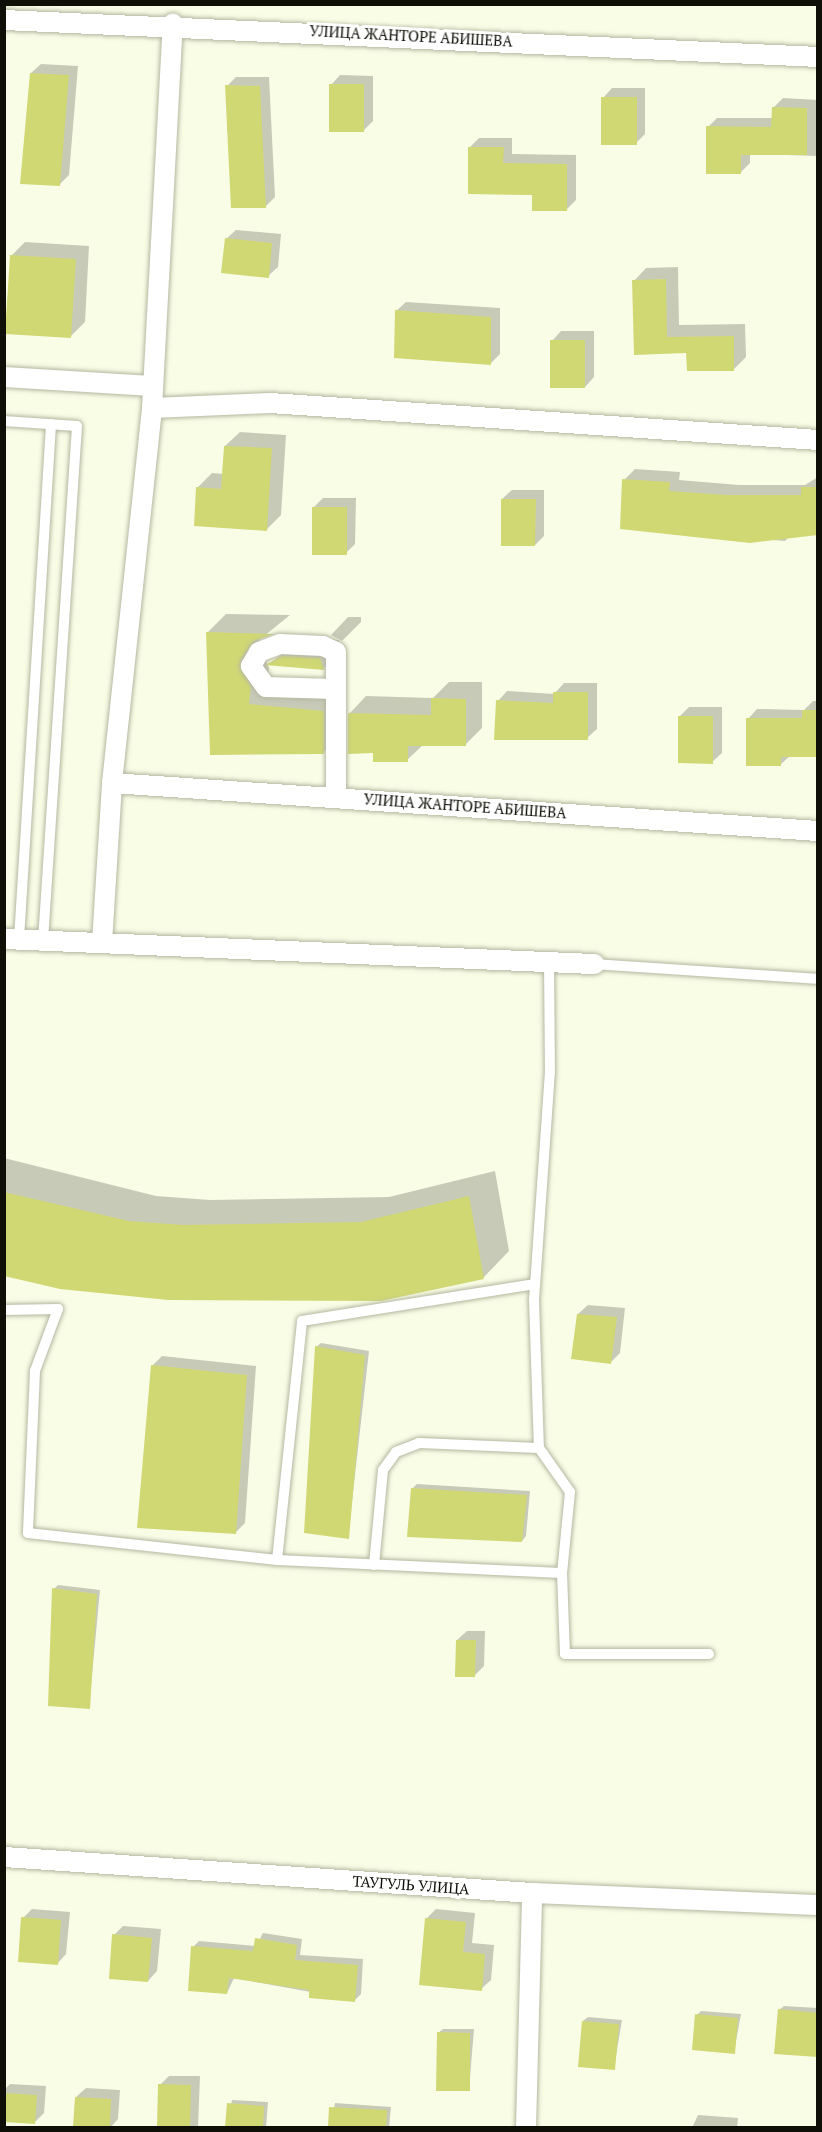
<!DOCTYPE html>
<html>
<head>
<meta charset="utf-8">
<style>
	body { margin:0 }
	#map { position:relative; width:822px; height:2132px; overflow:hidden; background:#fafde6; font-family:"PT Serif",serif }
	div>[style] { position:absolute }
	.shadow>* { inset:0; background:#0003 }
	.building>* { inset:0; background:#d0d874 }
	.roads { filter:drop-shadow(0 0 2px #b4b7a1) drop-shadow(0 0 2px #b4b7a1) }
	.lane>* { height:10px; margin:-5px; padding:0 5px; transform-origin:5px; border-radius:5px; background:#fff }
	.street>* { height:20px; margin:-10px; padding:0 10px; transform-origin:10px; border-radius:10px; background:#fff }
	span { translate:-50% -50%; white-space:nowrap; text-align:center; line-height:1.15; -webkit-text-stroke:6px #fff; paint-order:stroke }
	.street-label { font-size:15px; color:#0f0f08 }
	.frame { position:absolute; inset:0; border:6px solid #0f0f08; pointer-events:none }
</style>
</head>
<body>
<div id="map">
	<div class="shadow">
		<div style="clip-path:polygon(41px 64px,78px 66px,69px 175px,60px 184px,22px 182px,31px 73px)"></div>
		<div style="clip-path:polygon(340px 75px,373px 76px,373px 121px,364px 130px,331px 85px)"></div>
		<div style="clip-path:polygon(236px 77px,269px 77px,275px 197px,265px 207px,233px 132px,227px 132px,227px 86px)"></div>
		<div style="clip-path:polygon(612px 88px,645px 88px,645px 134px,636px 143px,603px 98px)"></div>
		<div style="clip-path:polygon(783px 98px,818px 100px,818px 156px,750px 154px,750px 163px,740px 173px,708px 127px,717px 118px,773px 118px,773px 108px)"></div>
		<div style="clip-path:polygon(479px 138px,512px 138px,512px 154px,576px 155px,576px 200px,566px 210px,533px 193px,470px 147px)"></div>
		<div style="clip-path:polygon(236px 230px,281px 234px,278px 267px,268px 276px,226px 239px)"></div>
		<div style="clip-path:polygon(25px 242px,89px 246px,85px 322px,71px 336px,11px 256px)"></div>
		<div style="clip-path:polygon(678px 267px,679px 325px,745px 324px,746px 357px,734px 369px,688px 352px,636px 353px,634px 281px,646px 268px)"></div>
		<div style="clip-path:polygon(406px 302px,500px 308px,500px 354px,491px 363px,396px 311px)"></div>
		<div style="clip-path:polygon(561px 331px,594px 331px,594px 377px,585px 387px,552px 341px)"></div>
		<div style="clip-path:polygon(240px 432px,286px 435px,281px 515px,267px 529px,197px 488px,212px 473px,224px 474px,225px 446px)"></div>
		<div style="clip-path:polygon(635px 469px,680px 472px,679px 480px,739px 485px,805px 485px,818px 477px,818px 533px,793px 533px,785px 541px,621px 528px,624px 480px)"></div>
		<div style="clip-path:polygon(512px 490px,544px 490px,544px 536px,535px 545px,502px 499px)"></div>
		<div style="clip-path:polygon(323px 498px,356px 498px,355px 544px,346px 553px,313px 508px)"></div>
		<div style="clip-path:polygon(226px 614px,290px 615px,258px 641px,269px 668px,267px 686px,342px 692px,342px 734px,323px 753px,212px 754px,208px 632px)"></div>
		<div style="clip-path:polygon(348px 617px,361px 617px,361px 622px,342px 641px,331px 635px)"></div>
		<div style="clip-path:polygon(302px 638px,339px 640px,342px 650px,323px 669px,269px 664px)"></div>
		<div style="clip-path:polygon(449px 682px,482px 682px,482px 728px,465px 745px,423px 745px,407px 760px,374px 752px,350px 713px,366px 696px,433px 698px)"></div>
		<div style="clip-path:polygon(564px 683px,597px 683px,597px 729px,587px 738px,498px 701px,507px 691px,554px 694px)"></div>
		<div style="clip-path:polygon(813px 701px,818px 701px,818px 756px,790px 756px,780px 765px,748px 719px,757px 709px,804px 710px)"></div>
		<div style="clip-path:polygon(689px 707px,722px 707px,722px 753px,712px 762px,680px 716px)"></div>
		<div style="clip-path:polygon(4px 1158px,156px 1196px,210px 1200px,389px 1197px,495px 1171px,509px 1251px,483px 1278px,4px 1274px)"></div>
		<div style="clip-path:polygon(588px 1305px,625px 1308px,620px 1353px,611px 1362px,578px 1314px)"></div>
		<div style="clip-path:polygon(321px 1343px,369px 1351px,348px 1537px,316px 1347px)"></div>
		<div style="clip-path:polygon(162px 1356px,256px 1366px,245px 1523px,235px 1533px,152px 1366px)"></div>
		<div style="clip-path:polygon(417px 1484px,530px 1491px,526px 1536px,522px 1541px,412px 1489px)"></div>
		<div style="clip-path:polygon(58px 1585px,100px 1590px,89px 1707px,54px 1589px)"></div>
		<div style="clip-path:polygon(467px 1631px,485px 1631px,484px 1666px,474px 1676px,457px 1640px)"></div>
		<div style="clip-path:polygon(32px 1909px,70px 1912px,66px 1954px,57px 1964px,23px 1918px)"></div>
		<div style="clip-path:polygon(436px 1909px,475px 1913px,472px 1943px,494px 1945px,491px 1980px,481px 1989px,426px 1919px)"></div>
		<div style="clip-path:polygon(123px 1926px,161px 1929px,157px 1971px,148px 1981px,114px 1935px)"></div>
		<div style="clip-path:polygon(263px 1933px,302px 1939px,300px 1955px,363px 1959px,361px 1994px,355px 2000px,234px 1978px,227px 1993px,193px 1947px,199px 1941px,256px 1946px)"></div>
		<div style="clip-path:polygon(784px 2006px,818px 2008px,817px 2056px,779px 2010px)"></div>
		<div style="clip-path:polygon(701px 2011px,741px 2014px,734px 2052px,697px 2015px)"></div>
		<div style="clip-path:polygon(588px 2017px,622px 2020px,614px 2068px,583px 2021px)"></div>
		<div style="clip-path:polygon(443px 2029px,474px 2029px,469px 2090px,438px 2033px)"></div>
		<div style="clip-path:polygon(169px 2076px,200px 2076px,198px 2128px,159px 2128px,160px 2085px)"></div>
		<div style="clip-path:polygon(10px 2084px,46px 2086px,44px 2113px,35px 2122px,4px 2120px,4px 2090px)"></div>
		<div style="clip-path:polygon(86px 2088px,120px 2090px,118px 2119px,110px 2128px,74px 2126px,76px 2097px)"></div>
		<div style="clip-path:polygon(232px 2100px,268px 2102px,266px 2128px,226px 2128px)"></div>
		<div style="clip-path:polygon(335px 2103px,391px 2107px,389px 2128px,330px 2128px)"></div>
		<div style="clip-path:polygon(698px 2115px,738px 2118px,737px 2128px,692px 2128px)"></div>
	</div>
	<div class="building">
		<div style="clip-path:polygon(30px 73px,69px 75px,60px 186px,20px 184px)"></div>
		<div style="clip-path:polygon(329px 84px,364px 84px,364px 132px,329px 132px)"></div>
		<div style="clip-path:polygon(225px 85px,260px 86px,266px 208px,231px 208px)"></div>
		<div style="clip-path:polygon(601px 97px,637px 97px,637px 145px,601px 145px)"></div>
		<div style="clip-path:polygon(772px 107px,807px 108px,807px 155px,741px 155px,741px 174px,706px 174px,706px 126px,771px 127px)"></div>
		<div style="clip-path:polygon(468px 147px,504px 147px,503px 163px,567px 164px,567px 211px,532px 211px,532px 195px,468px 194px)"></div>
		<div style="clip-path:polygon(225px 238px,272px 243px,269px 278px,221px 273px)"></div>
		<div style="clip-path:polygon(10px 255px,76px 259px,71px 338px,5px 334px)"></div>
		<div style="clip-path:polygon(666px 279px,667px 337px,734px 336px,734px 371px,687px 371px,686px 353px,634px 355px,632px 280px)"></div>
		<div style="clip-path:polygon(395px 310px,491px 317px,491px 365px,394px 358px)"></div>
		<div style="clip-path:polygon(550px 340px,585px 340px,585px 388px,550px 388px)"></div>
		<div style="clip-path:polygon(224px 446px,272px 448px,267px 531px,194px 526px,196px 487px,221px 489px)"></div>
		<div style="clip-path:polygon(622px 479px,670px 482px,669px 491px,727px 495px,801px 495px,801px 487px,818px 487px,818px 535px,750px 543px,620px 529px)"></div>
		<div style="clip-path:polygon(501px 499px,536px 499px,535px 546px,501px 546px)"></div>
		<div style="clip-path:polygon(312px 507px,347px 507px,347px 555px,312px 555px)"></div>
		<div style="clip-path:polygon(206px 632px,274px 634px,254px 641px,240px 661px,251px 687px,249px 704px,324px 711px,324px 754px,210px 755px)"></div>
		<div style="clip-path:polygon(282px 656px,320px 658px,324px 670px,265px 665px)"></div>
		<div style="clip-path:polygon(553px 692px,588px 692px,588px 740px,494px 740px,496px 700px,553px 703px)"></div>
		<div style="clip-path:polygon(431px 698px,466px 699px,466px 746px,408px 746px,408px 762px,373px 762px,373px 753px,348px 754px,348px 713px,431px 715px)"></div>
		<div style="clip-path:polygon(802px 710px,818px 710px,818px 757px,781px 757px,781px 766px,746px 766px,746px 718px,802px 718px)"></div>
		<div style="clip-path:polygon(678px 716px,713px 716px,713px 764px,678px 763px)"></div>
		<div style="clip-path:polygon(4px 1192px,129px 1221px,183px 1225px,361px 1222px,469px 1196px,484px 1279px,381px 1301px,168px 1300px,60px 1289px,4px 1276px)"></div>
		<div style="clip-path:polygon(577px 1314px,617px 1317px,611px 1364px,571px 1359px)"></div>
		<div style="clip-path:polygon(315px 1346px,365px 1355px,349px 1539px,304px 1533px)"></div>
		<div style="clip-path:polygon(151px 1365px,247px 1375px,236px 1534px,137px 1528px)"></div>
		<div style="clip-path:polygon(411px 1488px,527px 1495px,522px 1542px,407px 1537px)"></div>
		<div style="clip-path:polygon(52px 1588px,97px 1594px,90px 1709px,48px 1706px)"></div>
		<div style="clip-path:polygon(456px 1640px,476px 1640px,475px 1677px,455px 1677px)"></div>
		<div style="clip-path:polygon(21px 1917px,61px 1920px,58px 1965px,18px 1962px)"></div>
		<div style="clip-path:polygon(425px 1918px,466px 1922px,463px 1952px,485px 1954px,482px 1991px,419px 1985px)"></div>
		<div style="clip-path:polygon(112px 1934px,152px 1938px,148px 1982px,109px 1979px)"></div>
		<div style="clip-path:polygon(255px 1938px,297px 1945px,295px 1960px,358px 1965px,355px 2002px,309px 1998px,309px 1990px,229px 1978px,227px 1994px,188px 1991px,191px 1946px,253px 1951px)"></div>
		<div style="clip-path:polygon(778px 2009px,818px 2013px,818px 2057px,774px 2054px)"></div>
		<div style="clip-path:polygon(695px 2014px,738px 2018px,735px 2054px,692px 2050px)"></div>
		<div style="clip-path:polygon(582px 2021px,619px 2024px,615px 2070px,578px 2067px)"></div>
		<div style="clip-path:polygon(437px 2032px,470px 2033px,470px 2091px,436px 2091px)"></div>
		<div style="clip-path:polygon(158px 2084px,191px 2085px,190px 2127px,157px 2127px)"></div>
		<div style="clip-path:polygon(4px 2093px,37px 2095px,35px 2124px,4px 2122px)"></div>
		<div style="clip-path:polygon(75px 2097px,111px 2099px,110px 2127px,73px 2127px)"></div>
		<div style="clip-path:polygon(227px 2103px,264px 2106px,263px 2127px,225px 2127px)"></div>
		<div style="clip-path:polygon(329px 2107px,387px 2110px,386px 2127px,328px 2127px)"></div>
	</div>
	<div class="roads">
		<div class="lane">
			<div style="left:4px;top:421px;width:73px;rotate:3.9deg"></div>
			<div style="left:77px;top:426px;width:515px;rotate:93.78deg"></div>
			<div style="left:19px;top:939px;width:516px;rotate:-86.44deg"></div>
			<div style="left:549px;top:961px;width:110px;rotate:89.5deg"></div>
			<div style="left:550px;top:1071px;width:230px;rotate:94deg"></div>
			<div style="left:534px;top:1300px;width:148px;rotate:88.1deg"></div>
			<div style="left:539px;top:1448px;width:54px;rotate:54.8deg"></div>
			<div style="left:570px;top:1492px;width:81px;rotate:95.6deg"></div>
			<div style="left:562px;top:1573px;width:81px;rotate:87.9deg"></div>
			<div style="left:565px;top:1654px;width:144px"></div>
			<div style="left:594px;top:964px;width:225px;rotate:3.8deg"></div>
			<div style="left:4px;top:1310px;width:54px;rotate:-1.1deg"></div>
			<div style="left:58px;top:1309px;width:66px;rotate:110.4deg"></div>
			<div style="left:35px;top:1371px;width:162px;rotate:92.5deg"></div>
			<div style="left:28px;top:1533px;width:250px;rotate:6.2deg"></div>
			<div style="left:277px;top:1560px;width:285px;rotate:2.6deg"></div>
			<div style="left:277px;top:1560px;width:240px;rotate:-84deg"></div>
			<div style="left:302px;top:1321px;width:236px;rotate:-9deg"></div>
			<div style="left:374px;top:1565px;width:95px;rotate:-84.6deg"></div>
			<div style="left:383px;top:1470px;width:22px;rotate:-54deg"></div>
			<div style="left:396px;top:1452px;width:25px;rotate:-21deg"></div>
			<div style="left:419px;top:1443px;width:120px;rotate:2.4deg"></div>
		</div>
		<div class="street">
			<div style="left:4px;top:20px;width:815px;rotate:2.6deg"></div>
			<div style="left:4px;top:377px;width:148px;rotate:3.5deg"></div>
			<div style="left:152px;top:408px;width:118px;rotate:-2.4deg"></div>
			<div style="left:270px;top:403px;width:549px;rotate:3.86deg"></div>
			<div style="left:335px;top:689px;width:69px;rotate:-178.3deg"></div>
			<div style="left:266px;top:687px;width:26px;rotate:-126deg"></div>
			<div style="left:251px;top:666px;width:16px;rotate:-60deg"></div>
			<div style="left:259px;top:652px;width:22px;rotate:-21deg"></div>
			<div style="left:280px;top:644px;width:43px;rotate:2.7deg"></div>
			<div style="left:323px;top:646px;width:14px;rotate:25deg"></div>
			<div style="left:336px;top:652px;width:144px;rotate:90deg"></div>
			<div style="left:112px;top:783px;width:708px;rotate:3.89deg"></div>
			<div style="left:4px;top:939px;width:591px;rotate:2.43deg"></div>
			<div style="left:102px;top:943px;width:160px;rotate:-86.4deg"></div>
			<div style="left:112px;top:783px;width:377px;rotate:-83.9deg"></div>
			<div style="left:152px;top:408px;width:385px;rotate:-86.9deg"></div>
			<div style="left:4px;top:1857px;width:529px;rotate:3.9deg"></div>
			<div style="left:532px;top:1893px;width:286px;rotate:2.4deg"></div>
			<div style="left:526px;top:2128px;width:235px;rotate:-88.5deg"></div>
		</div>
	</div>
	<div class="street-label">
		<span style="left:411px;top:36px;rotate:3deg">УЛИЦА ЖАНТОРЕ АБИШЕВА</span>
		<span style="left:465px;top:806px;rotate:4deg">УЛИЦА ЖАНТОРЕ АБИШЕВА</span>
		<span style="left:411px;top:1885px;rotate:4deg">ТАУГУЛЬ УЛИЦА</span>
	</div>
	<div class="frame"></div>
</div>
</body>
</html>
